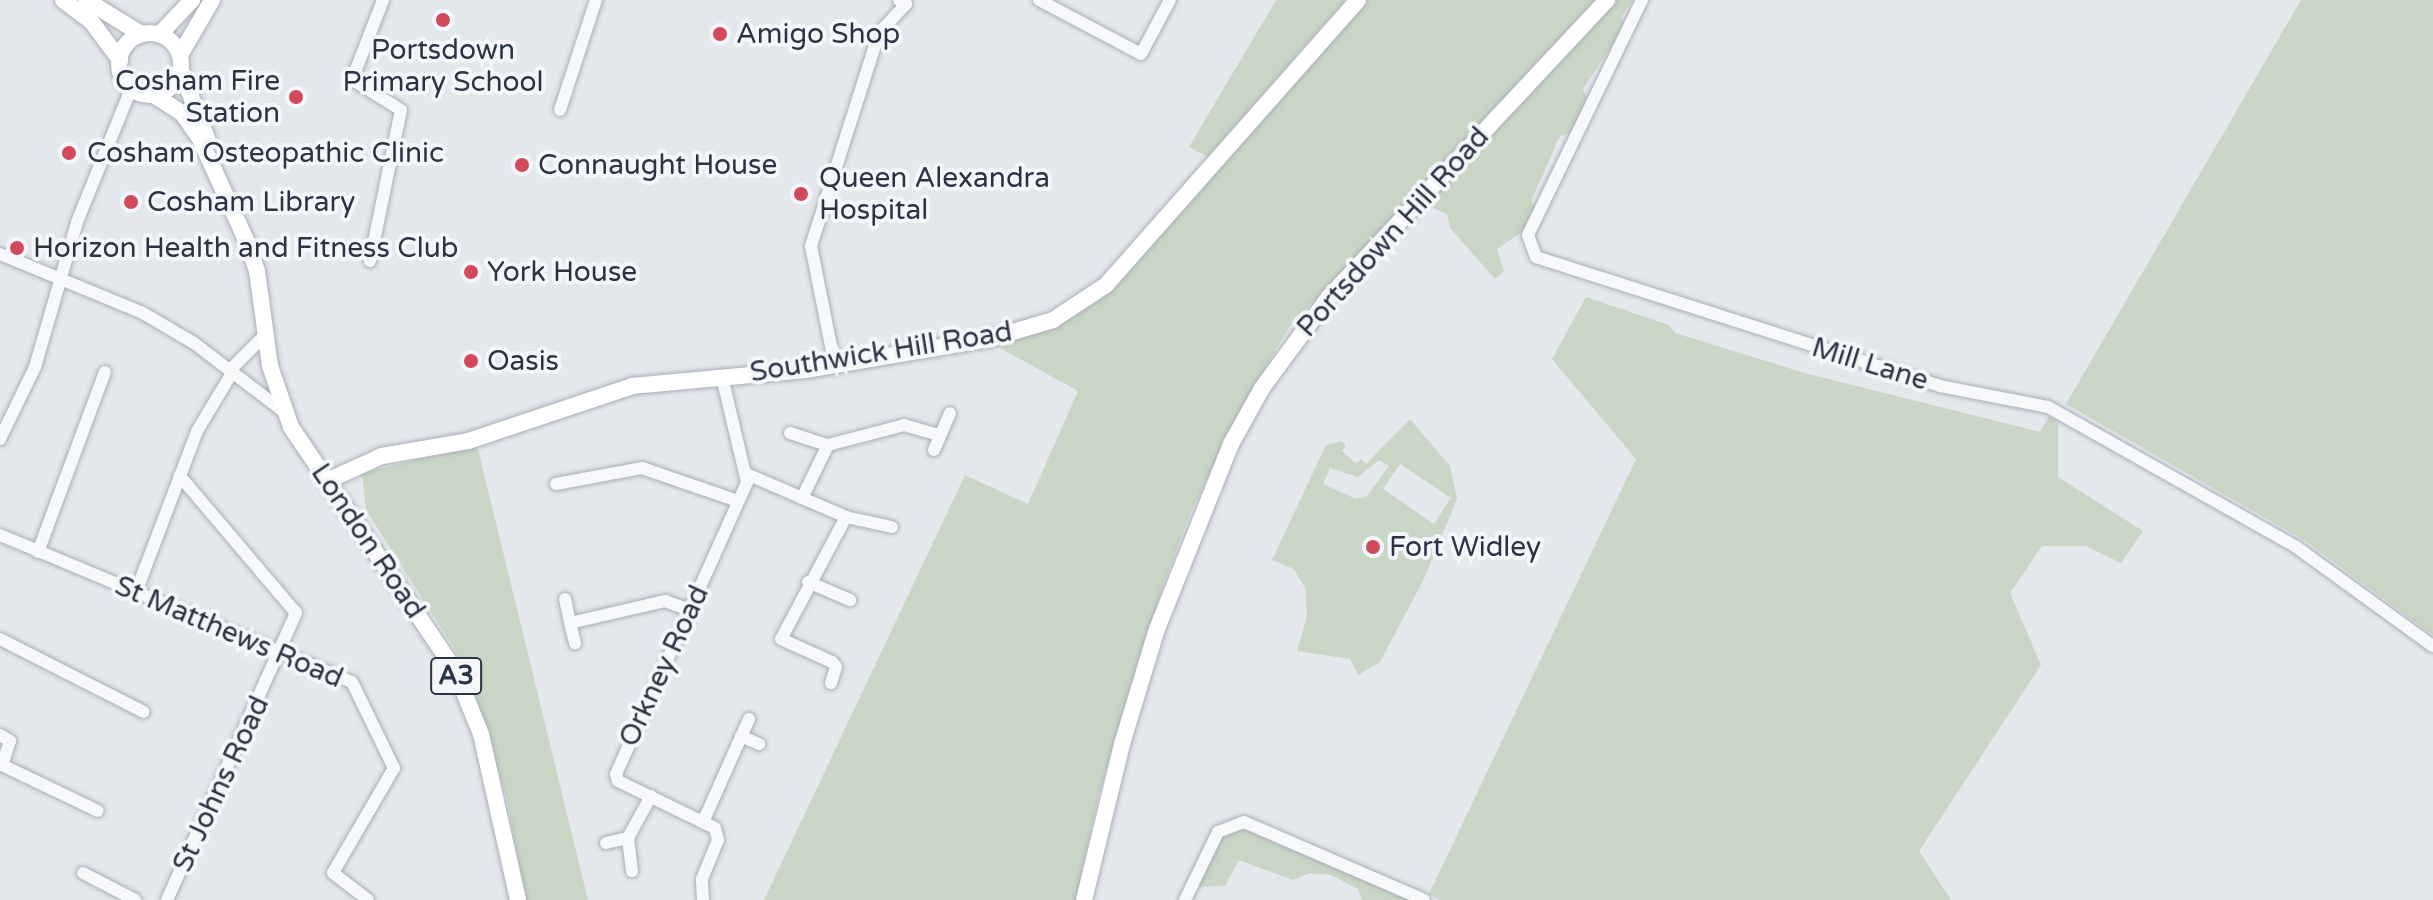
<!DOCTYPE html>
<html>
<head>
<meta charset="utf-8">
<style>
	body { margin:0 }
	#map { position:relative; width:2433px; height:900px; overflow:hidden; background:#e4e7ec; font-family:"Varela Round",sans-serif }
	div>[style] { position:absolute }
	.green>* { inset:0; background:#c9d6c5 }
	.roads { filter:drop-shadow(0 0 2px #a9aeb7) drop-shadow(0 0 2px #a9aeb7) }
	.minor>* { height:12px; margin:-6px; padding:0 6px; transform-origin:6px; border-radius:6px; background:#f7f8fa }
	.major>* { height:16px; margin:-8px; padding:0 8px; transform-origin:8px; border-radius:8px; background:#fff }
	.major>.ring { margin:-8px; padding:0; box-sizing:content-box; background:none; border:16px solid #fff; border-radius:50% }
	.dots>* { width:22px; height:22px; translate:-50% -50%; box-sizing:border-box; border:4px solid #f4f6f9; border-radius:50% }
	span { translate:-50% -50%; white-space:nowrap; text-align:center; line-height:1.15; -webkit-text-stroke:8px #f4f6f9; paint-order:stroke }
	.shield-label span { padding:2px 6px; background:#f4f6f9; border:2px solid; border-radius:6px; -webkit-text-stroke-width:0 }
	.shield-label { font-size:26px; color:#2b3445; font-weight:700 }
	.poi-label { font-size:28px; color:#2b3445 }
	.left { translate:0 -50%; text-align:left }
	.right { translate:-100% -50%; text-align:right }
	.street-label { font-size:28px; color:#2b3445 }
</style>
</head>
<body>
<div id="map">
	<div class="green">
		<div style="clip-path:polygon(1276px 0,1345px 0,1208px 157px,1189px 147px)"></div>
		<div style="clip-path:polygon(1365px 0,1599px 0,1290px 326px,1245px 402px,1190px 514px,1164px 583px,1098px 797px,1076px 900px,764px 900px,965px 475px,1028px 504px,1078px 391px,1000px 348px,1099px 301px)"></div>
		<div style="clip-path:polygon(1617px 0,1633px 0,1622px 16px,1624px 27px,1583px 89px,1589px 103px,1571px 134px,1560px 136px,1531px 201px,1536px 207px,1529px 227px,1497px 249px,1504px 271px,1495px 279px,1450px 228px,1447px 214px,1423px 204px)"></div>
		<div style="clip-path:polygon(2301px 0,2433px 0,2433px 635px,2304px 540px,2066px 404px)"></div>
		<div style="clip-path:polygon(1586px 297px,1669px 325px,1675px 333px,1808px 374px,2040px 432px,2049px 416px,2058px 423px,2058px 477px,2143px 531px,2121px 563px,2086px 546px,2042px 546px,2010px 593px,2041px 665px,1919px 851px,1951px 900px,1440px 900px,1429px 894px,1636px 459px,1552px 359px)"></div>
		<div style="clip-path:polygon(evenodd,1410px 419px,1450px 466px,1457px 499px,1423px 581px,1380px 662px,1358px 675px,1350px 659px,1297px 651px,1307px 616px,1305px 588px,1294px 569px,1272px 560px,1326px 445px,1342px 441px,1346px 446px,1342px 451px,1356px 464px,1361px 459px,1366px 464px,1410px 419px,1379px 460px,1389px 466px,1367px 496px,1356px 499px,1323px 484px,1330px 468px,1358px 477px,1379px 460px,1410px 419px,1400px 464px,1451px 498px,1434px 524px,1383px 489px,1400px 464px)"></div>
		<div style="clip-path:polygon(477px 445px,588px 900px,526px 900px,507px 799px,468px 670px,366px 510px,362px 473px)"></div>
		<div style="clip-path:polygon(1246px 827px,1416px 900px,1362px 900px,1358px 889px,1331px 875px,1309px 873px,1293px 880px,1239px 860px,1225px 886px,1195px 887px,1220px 837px)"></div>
	</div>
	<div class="roads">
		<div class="minor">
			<div style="left:1039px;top:0;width:115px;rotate:27.9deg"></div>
			<div style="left:1141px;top:54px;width:61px;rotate:-61.8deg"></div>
			<div style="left:1642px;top:0;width:261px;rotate:115.9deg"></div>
			<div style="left:1528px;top:235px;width:23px;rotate:70deg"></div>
			<div style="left:1536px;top:257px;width:424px;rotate:17.7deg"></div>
			<div style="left:1940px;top:386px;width:110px;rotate:11deg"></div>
			<div style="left:2048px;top:407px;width:285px;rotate:29.4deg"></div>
			<div style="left:2296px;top:547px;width:169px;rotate:35.9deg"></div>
			<div style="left:560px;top:110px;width:116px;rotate:-71.9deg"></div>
			<div style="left:0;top:254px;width:152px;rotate:22.4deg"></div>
			<div style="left:141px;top:312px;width:61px;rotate:30.3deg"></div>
			<div style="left:194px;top:343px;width:112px;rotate:37.4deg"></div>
			<div style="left:370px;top:261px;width:154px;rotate:-78.4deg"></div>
			<div style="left:401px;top:110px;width:53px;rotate:-148.1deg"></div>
			<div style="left:356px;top:82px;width:10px;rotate:-96deg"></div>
			<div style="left:355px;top:72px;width:77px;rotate:-68.7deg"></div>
			<div style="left:835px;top:366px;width:122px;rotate:-101.3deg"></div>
			<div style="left:811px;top:246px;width:224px;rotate:-72.3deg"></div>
			<div style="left:879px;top:33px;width:40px;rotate:-47deg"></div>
			<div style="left:906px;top:4px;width:8px;rotate:-150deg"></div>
			<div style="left:230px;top:370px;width:51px;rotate:-45deg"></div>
			<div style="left:790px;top:433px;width:40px;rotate:18deg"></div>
			<div style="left:0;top:439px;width:80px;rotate:-64.1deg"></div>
			<div style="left:35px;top:367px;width:151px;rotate:-73.8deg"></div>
			<div style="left:77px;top:222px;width:144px;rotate:-67.9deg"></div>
			<div style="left:934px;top:450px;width:40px;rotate:-66.6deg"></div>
			<div style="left:749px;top:475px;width:106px;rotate:23.4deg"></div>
			<div style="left:846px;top:517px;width:138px;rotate:118deg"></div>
			<div style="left:781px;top:639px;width:56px;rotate:24.3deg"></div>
			<div style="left:832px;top:662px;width:6px;rotate:51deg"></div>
			<div style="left:836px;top:667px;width:17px;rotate:107deg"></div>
			<div style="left:556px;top:484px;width:87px;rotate:-10.5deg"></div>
			<div style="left:642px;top:468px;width:102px;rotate:19deg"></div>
			<div style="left:802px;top:498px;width:59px;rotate:-63.9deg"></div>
			<div style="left:828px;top:445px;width:79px;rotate:-14.7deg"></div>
			<div style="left:904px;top:425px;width:37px;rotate:16deg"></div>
			<div style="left:846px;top:517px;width:47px;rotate:12.3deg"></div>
			<div style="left:0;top:535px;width:381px;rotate:22.7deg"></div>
			<div style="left:352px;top:682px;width:96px;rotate:64deg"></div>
			<div style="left:394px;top:768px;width:121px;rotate:120.2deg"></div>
			<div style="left:333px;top:873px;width:44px;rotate:37.6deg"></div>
			<div style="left:38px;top:552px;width:192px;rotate:-69.6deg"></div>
			<div style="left:808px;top:582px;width:46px;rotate:23.2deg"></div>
			<div style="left:136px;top:592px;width:172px;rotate:-69.2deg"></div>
			<div style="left:197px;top:431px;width:68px;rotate:-58.9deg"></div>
			<div style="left:565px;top:599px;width:25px;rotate:78deg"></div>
			<div style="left:570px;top:623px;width:98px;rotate:-13deg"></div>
			<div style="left:665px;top:601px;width:27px;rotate:20deg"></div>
			<div style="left:570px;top:623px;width:21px;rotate:76deg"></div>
			<div style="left:0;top:639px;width:161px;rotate:26.9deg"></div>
			<div style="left:0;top:735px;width:12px;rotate:31deg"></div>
			<div style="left:10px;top:741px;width:25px;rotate:108deg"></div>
			<div style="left:2px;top:765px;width:106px;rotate:25.6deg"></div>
			<div style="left:741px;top:736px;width:20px;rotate:24deg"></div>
			<div style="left:703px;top:822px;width:113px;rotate:-65.9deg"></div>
			<div style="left:606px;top:843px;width:23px;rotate:-13deg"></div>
			<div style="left:632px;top:871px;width:33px;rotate:-97deg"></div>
			<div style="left:628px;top:838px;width:48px;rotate:-61.3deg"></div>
			<div style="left:83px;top:873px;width:59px;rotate:27.4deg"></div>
			<div style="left:167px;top:900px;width:315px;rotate:-65.8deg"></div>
			<div style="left:296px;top:613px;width:180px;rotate:-130.3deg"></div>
			<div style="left:703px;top:900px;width:21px;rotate:-93deg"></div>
			<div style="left:702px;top:879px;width:42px;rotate:-67.7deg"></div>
			<div style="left:718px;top:840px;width:12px;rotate:-104deg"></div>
			<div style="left:715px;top:828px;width:108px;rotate:-154.1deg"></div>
			<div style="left:618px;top:781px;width:7px;rotate:-106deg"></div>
			<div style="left:616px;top:774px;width:320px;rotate:-65.8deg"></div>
			<div style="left:747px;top:482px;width:108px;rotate:-103.4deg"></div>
			<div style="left:1185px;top:900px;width:76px;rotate:-64.1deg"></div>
			<div style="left:1218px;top:832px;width:28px;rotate:-21deg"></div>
			<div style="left:1244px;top:822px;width:196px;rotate:23.4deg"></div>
		</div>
		<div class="major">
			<div style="left:63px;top:0;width:35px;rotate:37deg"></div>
			<div style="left:91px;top:21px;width:49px;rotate:53.4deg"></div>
			<div style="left:86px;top:0;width:65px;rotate:31.7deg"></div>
			<div class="ring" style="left:119px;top:33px;width:46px;height:46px"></div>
			<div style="left:160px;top:34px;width:47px;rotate:-46.7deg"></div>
			<div style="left:180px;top:55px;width:64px;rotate:-59.8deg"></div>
			<div style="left:181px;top:70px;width:76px;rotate:69.2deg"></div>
			<div style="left:154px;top:95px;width:33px;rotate:33deg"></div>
			<div style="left:182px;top:113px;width:32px;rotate:55deg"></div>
			<div style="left:200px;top:139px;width:113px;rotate:65.5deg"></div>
			<div style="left:247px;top:242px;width:31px;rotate:71deg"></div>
			<div style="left:257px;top:271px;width:96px;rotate:82.2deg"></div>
			<div style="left:270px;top:366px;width:65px;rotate:71deg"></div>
			<div style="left:291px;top:427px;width:281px;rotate:56deg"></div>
			<div style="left:448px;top:660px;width:34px;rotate:63deg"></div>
			<div style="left:463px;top:690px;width:48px;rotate:67.8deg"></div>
			<div style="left:481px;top:734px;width:170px;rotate:77.4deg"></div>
			<div style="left:329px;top:480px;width:58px;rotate:-24.4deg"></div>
			<div style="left:382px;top:456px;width:87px;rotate:-9.9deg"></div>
			<div style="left:468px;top:441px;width:173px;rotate:-18.5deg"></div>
			<div style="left:632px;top:386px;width:174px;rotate:-5.3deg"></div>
			<div style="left:805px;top:370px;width:187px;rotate:-9.6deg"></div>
			<div style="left:989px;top:339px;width:67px;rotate:-16.5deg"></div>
			<div style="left:1053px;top:320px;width:64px;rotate:-33.4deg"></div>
			<div style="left:1106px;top:285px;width:380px;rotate:-48.5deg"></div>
			<div style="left:1084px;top:900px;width:161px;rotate:-76.3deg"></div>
			<div style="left:1122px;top:744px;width:120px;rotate:-73.1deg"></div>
			<div style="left:1157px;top:629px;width:199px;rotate:-68.2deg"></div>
			<div style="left:1231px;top:444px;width:64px;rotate:-61deg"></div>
			<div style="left:1262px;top:388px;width:113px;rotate:-53.6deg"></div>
			<div style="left:1329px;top:297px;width:407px;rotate:-46.9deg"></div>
		</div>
	</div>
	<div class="dots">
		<div style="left:443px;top:20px;background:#d1495b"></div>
		<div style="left:720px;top:34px;background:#d1495b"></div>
		<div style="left:296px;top:97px;background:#d1495b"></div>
		<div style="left:69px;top:153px;background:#d1495b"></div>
		<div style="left:522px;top:165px;background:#d1495b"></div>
		<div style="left:801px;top:194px;background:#d1495b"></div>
		<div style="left:131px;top:202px;background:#d1495b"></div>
		<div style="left:17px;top:248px;background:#d1495b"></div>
		<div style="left:471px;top:272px;background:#d1495b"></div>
		<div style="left:471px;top:361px;background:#d1495b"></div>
		<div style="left:1373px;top:547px;background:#d1495b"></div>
	</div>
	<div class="shield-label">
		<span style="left:456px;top:676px">A3</span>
	</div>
	<div class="poi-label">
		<span class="left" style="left:736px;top:34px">Amigo Shop</span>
		<span style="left:443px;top:66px">Portsdown<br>Primary School</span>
		<span class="right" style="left:280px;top:97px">Cosham Fire<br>Station</span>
		<span class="left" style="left:87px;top:153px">Cosham Osteopathic Clinic</span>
		<span class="left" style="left:538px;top:165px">Connaught House</span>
		<span class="left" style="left:819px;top:194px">Queen Alexandra<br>Hospital</span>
		<span class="left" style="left:147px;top:202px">Cosham Library</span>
		<span class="left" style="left:33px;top:248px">Horizon Health and Fitness Club</span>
		<span class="left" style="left:487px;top:272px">York House</span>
		<span class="left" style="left:487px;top:361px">Oasis</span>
		<span class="left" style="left:1389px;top:547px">Fort Widley</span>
	</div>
	<div class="street-label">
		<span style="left:1393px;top:232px;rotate:-48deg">Portsdown Hill Road</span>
		<span style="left:881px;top:352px;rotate:-9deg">Southwick Hill Road</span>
		<span style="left:1870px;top:364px;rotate:17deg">Mill Lane</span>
		<span style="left:368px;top:541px;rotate:56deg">London Road</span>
		<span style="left:229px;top:632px;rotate:23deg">St Matthews Road</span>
		<span style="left:664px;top:666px;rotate:-65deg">Orkney Road</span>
		<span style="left:221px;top:784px;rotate:-65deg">St Johns Road</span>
	</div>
</div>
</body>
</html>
